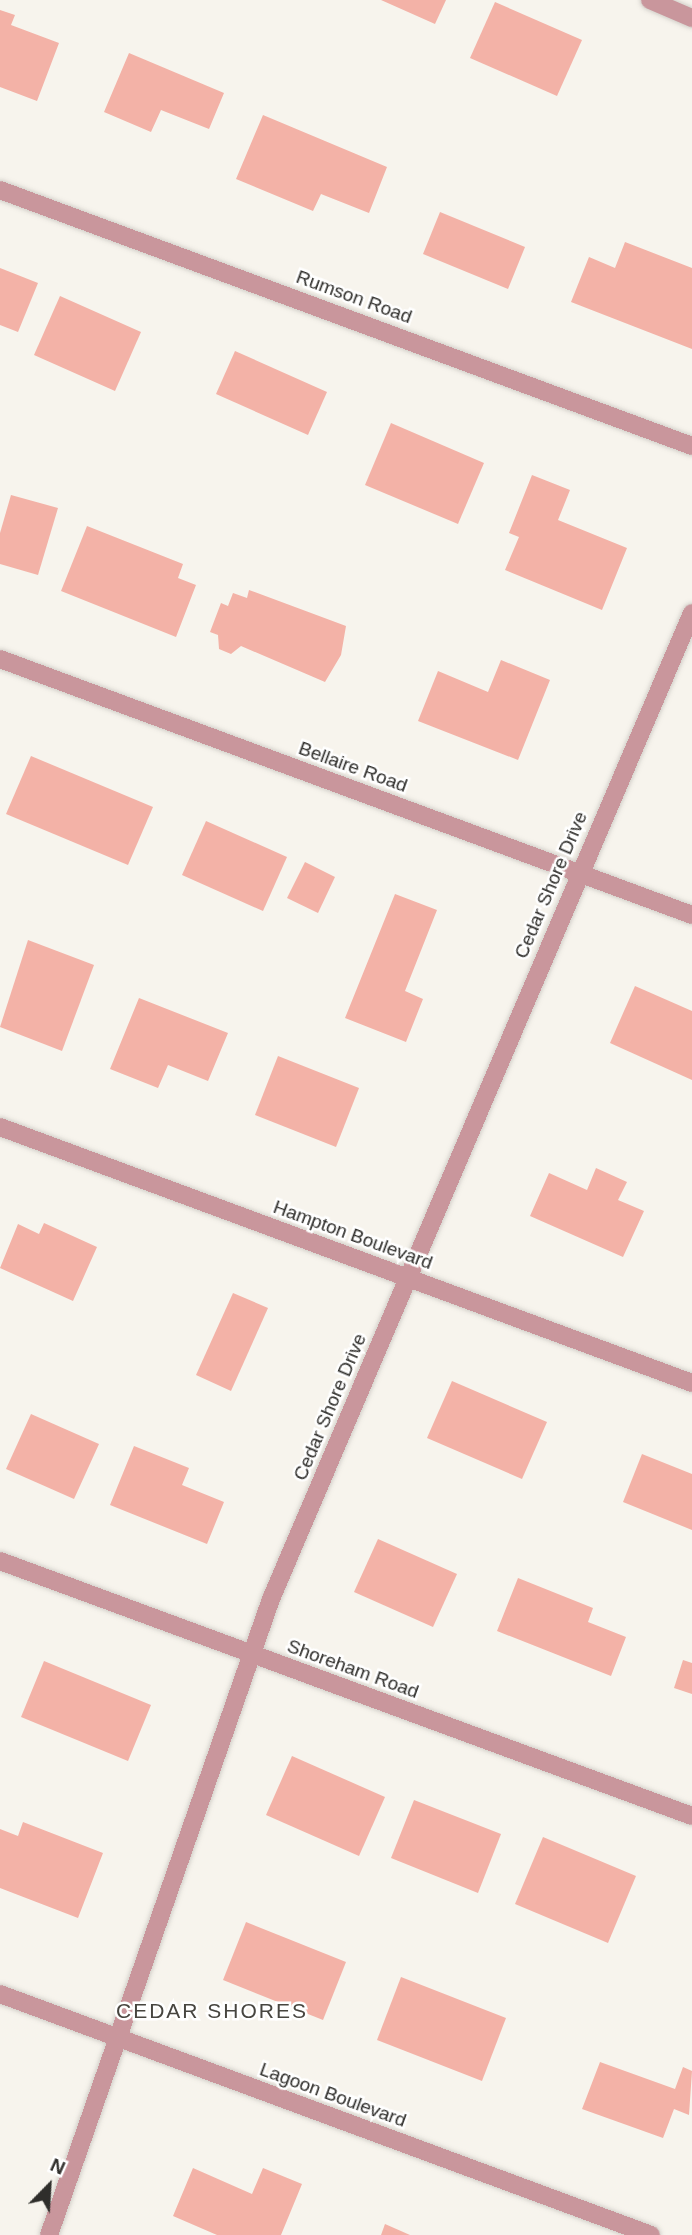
<!DOCTYPE html>
<html>
<head>
<meta charset="utf-8">
<style>
	body { margin:0 }
	#map { position:relative; width:692px; height:2235px; overflow:hidden; background:#f7f4ed; font-family:Arial,sans-serif }
	div>[style] { position:absolute }
	.building>* { inset:0; background:#f3b2a7 }
	.roads { filter:drop-shadow(0 0 2px #d3d0ca) drop-shadow(0 0 2px #d3d0ca) }
	.street>* { height:18px; margin:-9px; padding:0 9px; transform-origin:9px; border-radius:9px; background:#c9969c }
	span { translate:-50% -50%; white-space:nowrap; text-align:center; line-height:1.15; -webkit-text-stroke:5px #fff; paint-order:stroke }
	.street-label { font-size:19px; color:#2f2e2b }
	.neighbourhood-label { font-size:21px; color:#47453f; letter-spacing:2px }
	.north { position:absolute; left:14px; top:2151px; width:70px; height:70px; -webkit-text-stroke:5px #fff; paint-order:stroke; rotate:24deg; font-size:19px; font-weight:700; line-height:28px; text-align:center; color:#2f2e2b }
	.north::after { content:''; display:block; margin:auto; width:24px; height:32px; background:#2f2e2b; clip-path:polygon(50% 0,100% 100%,50% 72%,0 100%) }
</style>
</head>
<body>
<div id="map">
	<div class="building">
		<div style="clip-path:polygon(381px 0,446px 0,435px 24px)"></div>
		<div style="clip-path:polygon(495px 2px,582px 40px,557px 96px,470px 58px)"></div>
		<div style="clip-path:polygon(0 10px,15px 15px,11px 25px,59px 43px,37px 101px,0 87px)"></div>
		<div style="clip-path:polygon(129px 53px,224px 93px,209px 129px,161px 110px,151px 132px,104px 112px)"></div>
		<div style="clip-path:polygon(263px 115px,387px 167px,369px 213px,321px 194px,313px 211px,236px 179px)"></div>
		<div style="clip-path:polygon(440px 212px,525px 247px,508px 289px,423px 254px)"></div>
		<div style="clip-path:polygon(625px 242px,692px 268px,692px 349px,571px 302px,589px 257px,615px 268px)"></div>
		<div style="clip-path:polygon(0 268px,38px 283px,18px 332px,0 325px)"></div>
		<div style="clip-path:polygon(60px 296px,141px 332px,115px 391px,34px 355px)"></div>
		<div style="clip-path:polygon(235px 351px,327px 392px,308px 435px,216px 394px)"></div>
		<div style="clip-path:polygon(391px 423px,484px 463px,458px 524px,365px 485px)"></div>
		<div style="clip-path:polygon(532px 475px,570px 490px,558px 520px,627px 548px,602px 610px,505px 570px,519px 537px,509px 533px)"></div>
		<div style="clip-path:polygon(11px 495px,58px 508px,38px 575px,0 564px,0 533px)"></div>
		<div style="clip-path:polygon(87px 526px,183px 564px,178px 578px,196px 585px,176px 637px,61px 591px)"></div>
		<div style="clip-path:polygon(249px 590px,346px 626px,341px 655px,325px 682px,241px 646px,231px 654px,219px 649px,218px 635px,210px 632px,221px 603px,228px 606px,233px 593px,247px 598px)"></div>
		<div style="clip-path:polygon(501px 660px,550px 680px,518px 760px,418px 721px,438px 671px,488px 692px)"></div>
		<div style="clip-path:polygon(31px 756px,153px 807px,128px 865px,6px 814px)"></div>
		<div style="clip-path:polygon(206px 821px,287px 857px,263px 911px,182px 875px)"></div>
		<div style="clip-path:polygon(305px 862px,335px 877px,318px 913px,287px 898px)"></div>
		<div style="clip-path:polygon(395px 894px,437px 910px,405px 991px,423px 999px,406px 1042px,345px 1018px)"></div>
		<div style="clip-path:polygon(28px 940px,94px 965px,62px 1051px,0 1027px)"></div>
		<div style="clip-path:polygon(635px 986px,692px 1011px,692px 1080px,610px 1043px)"></div>
		<div style="clip-path:polygon(139px 998px,228px 1033px,208px 1081px,168px 1065px,158px 1088px,110px 1069px)"></div>
		<div style="clip-path:polygon(278px 1056px,359px 1088px,336px 1147px,255px 1115px)"></div>
		<div style="clip-path:polygon(596px 1168px,627px 1182px,618px 1200px,644px 1211px,623px 1257px,530px 1216px,549px 1173px,587px 1190px)"></div>
		<div style="clip-path:polygon(44px 1223px,97px 1247px,73px 1301px,0 1268px,18px 1224px,39px 1234px)"></div>
		<div style="clip-path:polygon(233px 1293px,268px 1308px,231px 1391px,196px 1375px)"></div>
		<div style="clip-path:polygon(452px 1381px,547px 1422px,522px 1479px,427px 1438px)"></div>
		<div style="clip-path:polygon(31px 1414px,99px 1444px,74px 1499px,6px 1469px)"></div>
		<div style="clip-path:polygon(134px 1446px,189px 1468px,182px 1485px,224px 1502px,207px 1544px,110px 1505px)"></div>
		<div style="clip-path:polygon(642px 1454px,692px 1474px,692px 1530px,623px 1502px)"></div>
		<div style="clip-path:polygon(378px 1539px,457px 1574px,433px 1627px,354px 1592px)"></div>
		<div style="clip-path:polygon(518px 1578px,593px 1608px,588px 1622px,626px 1637px,611px 1676px,497px 1631px)"></div>
		<div style="clip-path:polygon(683px 1660px,692px 1663px,692px 1694px,674px 1688px)"></div>
		<div style="clip-path:polygon(44px 1661px,151px 1705px,128px 1761px,21px 1717px)"></div>
		<div style="clip-path:polygon(292px 1756px,385px 1797px,359px 1856px,266px 1815px)"></div>
		<div style="clip-path:polygon(414px 1800px,501px 1834px,478px 1893px,391px 1858px)"></div>
		<div style="clip-path:polygon(23px 1822px,103px 1853px,78px 1918px,0 1888px,0 1829px,18px 1836px)"></div>
		<div style="clip-path:polygon(543px 1837px,636px 1876px,608px 1943px,515px 1904px)"></div>
		<div style="clip-path:polygon(246px 1922px,346px 1962px,323px 2020px,223px 1980px)"></div>
		<div style="clip-path:polygon(401px 1977px,506px 2018px,482px 2081px,377px 2040px)"></div>
		<div style="clip-path:polygon(600px 2062px,675px 2089px,683px 2067px,692px 2071px,689px 2115px,674px 2109px,663px 2138px,582px 2109px)"></div>
		<div style="clip-path:polygon(193px 2168px,252px 2194px,263px 2168px,302px 2184px,281px 2235px,217px 2235px,173px 2216px)"></div>
		<div style="clip-path:polygon(385px 2224px,410px 2235px,381px 2235px)"></div>
	</div>
	<div class="roads">
		<div class="street">
			<div style="left:650px;top:0;width:46px;rotate:23.2deg"></div>
			<div style="left:0;top:190px;width:738px;rotate:20.3deg"></div>
			<div style="left:0;top:659px;width:738px;rotate:20.3deg"></div>
			<div style="left:0;top:1127px;width:738px;rotate:20.3deg"></div>
			<div style="left:0;top:1561px;width:737px;rotate:20.23deg"></div>
			<div style="left:0;top:1994px;width:694px;rotate:20.31deg"></div>
			<div style="left:49px;top:2235px;width:674px;rotate:-70.76deg"></div>
			<div style="left:271px;top:1599px;width:1072px;rotate:-66.88deg"></div>
		</div>
	</div>
	<div class="street-label">
		<span style="left:354px;top:297px;rotate:20deg">Rumson Road</span>
		<span style="left:353px;top:767px;rotate:20deg">Bellaire Road</span>
		<span style="left:551px;top:885px;rotate:-67deg">Cedar Shore Drive</span>
		<span style="left:353px;top:1235px;rotate:20deg">Hampton Boulevard</span>
		<span style="left:330px;top:1407px;rotate:-67deg">Cedar Shore Drive</span>
		<span style="left:353px;top:1669px;rotate:20deg">Shoreham Road</span>
		<span style="left:333px;top:2095px;rotate:20deg">Lagoon Boulevard</span>
	</div>
	<div class="neighbourhood-label">
		<span style="left:212px;top:2011px">CEDAR SHORES</span>
	</div>
	<div class="north">N</div>
</div>
</body>
</html>
